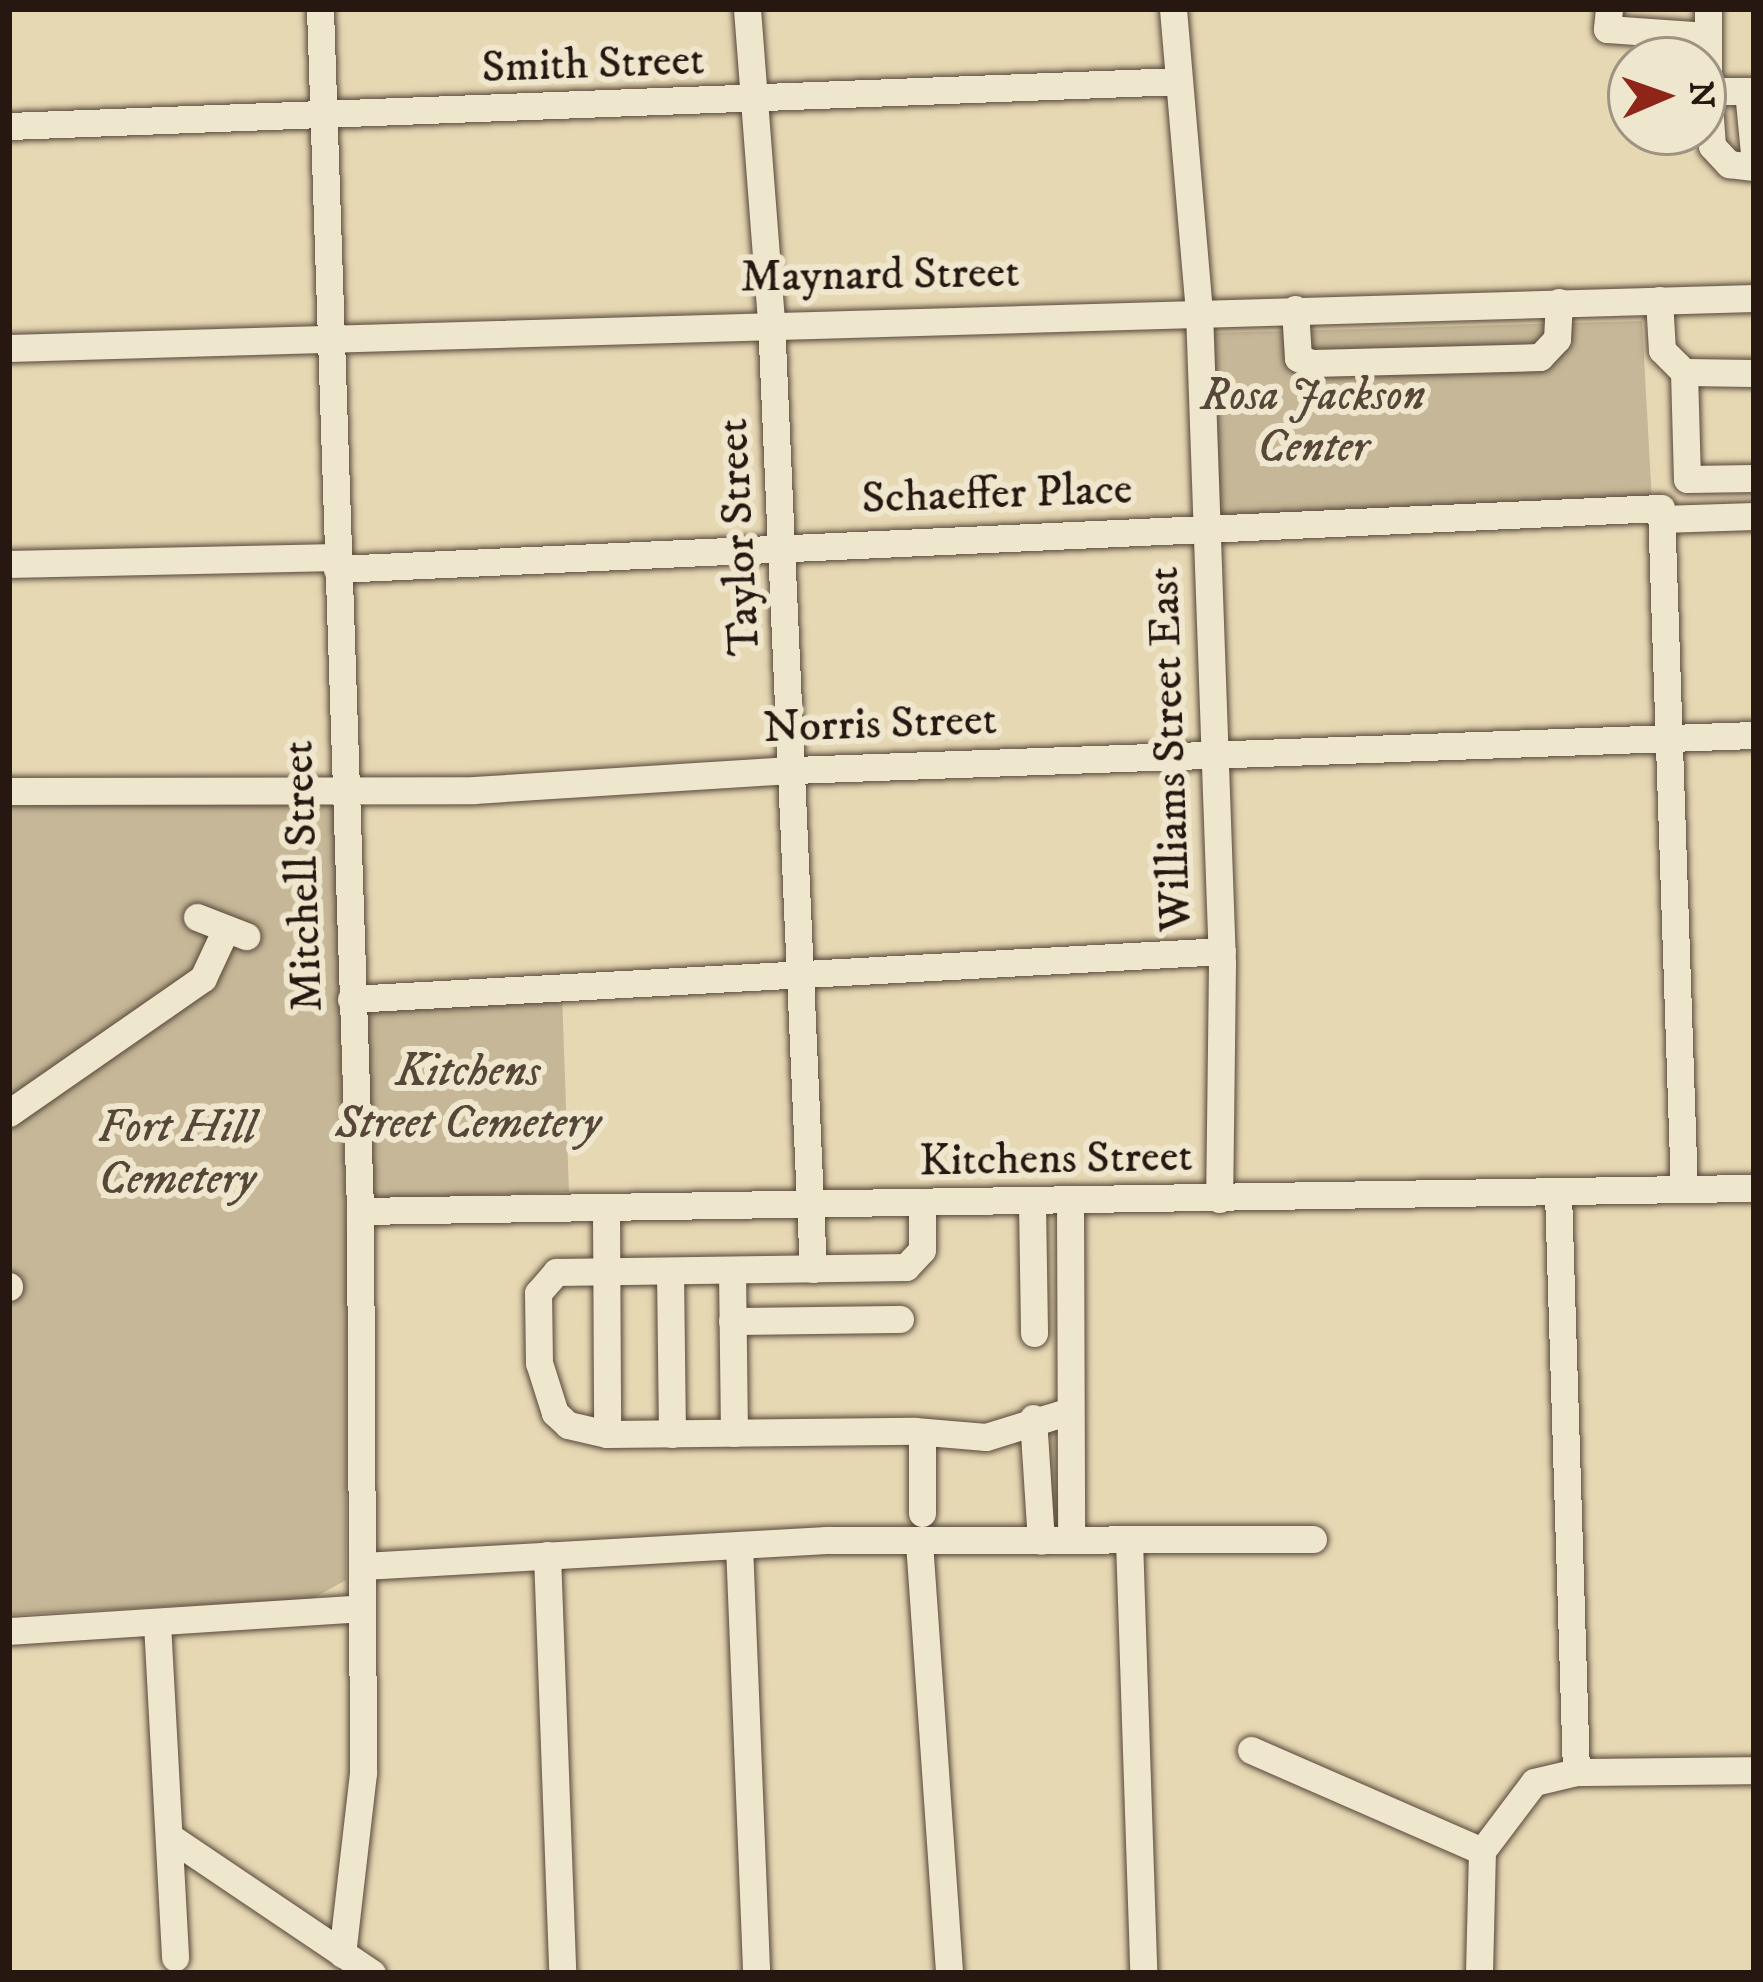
<!DOCTYPE html>
<html>
<head>
<meta charset="utf-8">
<style>
	body { margin:0 }
	#map { position:relative; width:1763px; height:1982px; overflow:hidden; background:#e7d8b4; font-family:"IM FELL DW Pica",serif }
	div>[style] { position:absolute }
	.green>* { inset:0; background:#c6b798 }
	.roads { filter:drop-shadow(0 0 3px #564739) drop-shadow(0 0 3px #564739) }
	.minor>* { height:27px; margin:-13.5px; padding:0 13.5px; transform-origin:13.5px; border-radius:13.5px; background:#efe6ce }
	span { translate:-50% -50%; white-space:nowrap; text-align:center; line-height:1.15; -webkit-text-stroke:12px #efe6ce; paint-order:stroke }
	.street-label { font-size:45px; color:#261710 }
	.park-label { font-size:45px; color:#564739; font-style:italic }
	.frame { position:absolute; inset:0; border:12px solid #261710; pointer-events:none }
	.north { position:absolute; left:1607px; top:36px; width:120px; height:120px; box-sizing:border-box; background:#efe6ce; border:3px solid #9f9382; border-radius:50%; rotate:88deg; font-size:33px; font-weight:700; line-height:48px; text-align:center; color:#261710 }
	.north::after { content:''; display:block; margin:auto; width:42px; height:54px; background:#8f2418; clip-path:polygon(50% 0,100% 100%,50% 72%,0 100%) }
</style>
</head>
<body>
<div id="map">
	<div class="green">
		<div style="clip-path:polygon(1642px 321px,1652px 501px,1219px 522px,1212px 333px)"></div>
		<div style="clip-path:polygon(309px 802px,334px 805px,347px 1255px,346px 1580px,312px 1599px,9px 1615px,9px 806px)"></div>
		<div style="clip-path:polygon(562px 994px,569px 1192px,367px 1199px,362px 1009px)"></div>
	</div>
	<div class="roads">
		<div class="minor">
			<div style="left:320px;top:9px;width:1203px;rotate:88.09deg"></div>
			<div style="left:360px;top:1211px;width:562px;rotate:89.69deg"></div>
			<div style="left:363px;top:1773px;width:182px;rotate:96.6deg"></div>
			<div style="left:747px;top:9px;width:312px;rotate:85.6deg"></div>
			<div style="left:771px;top:320px;width:950px;rotate:87.47deg"></div>
			<div style="left:1173px;top:9px;width:303px;rotate:85.1deg"></div>
			<div style="left:1199px;top:311px;width:653px;rotate:87.98deg"></div>
			<div style="left:1222px;top:964px;width:235px;rotate:90.7deg"></div>
			<div style="left:1609px;top:9px;width:20px;rotate:96deg"></div>
			<div style="left:1607px;top:29px;width:101px;rotate:4deg"></div>
			<div style="left:1708px;top:9px;width:82px;rotate:90deg"></div>
			<div style="left:1708px;top:91px;width:46px"></div>
			<div style="left:1708px;top:91px;width:55px;rotate:85.8deg"></div>
			<div style="left:1712px;top:146px;width:25px;rotate:47deg"></div>
			<div style="left:1729px;top:164px;width:25px;rotate:7deg"></div>
			<div style="left:1748px;top:91px;width:62px;rotate:84.5deg"></div>
			<div style="left:9px;top:126px;width:1171px;rotate:-2.2deg"></div>
			<div style="left:1659px;top:300px;width:50px;rotate:86.6deg"></div>
			<div style="left:1662px;top:350px;width:31px;rotate:45deg"></div>
			<div style="left:1684px;top:372px;width:107px;rotate:88.4deg"></div>
			<div style="left:1687px;top:479px;width:67px;rotate:-0.9deg"></div>
			<div style="left:1295px;top:309px;width:49px;rotate:86.5deg"></div>
			<div style="left:1298px;top:358px;width:15px;rotate:20deg"></div>
			<div style="left:1312px;top:363px;width:228px;rotate:-1.5deg"></div>
			<div style="left:1540px;top:357px;width:25px;rotate:-47deg"></div>
			<div style="left:1557px;top:339px;width:37px;rotate:-87deg"></div>
			<div style="left:9px;top:348px;width:1746px;rotate:-1.64deg"></div>
			<div style="left:1684px;top:372px;width:70px;rotate:0.8deg"></div>
			<div style="left:1661px;top:519px;width:93px;rotate:-1.8deg"></div>
			<div style="left:9px;top:564px;width:327px;rotate:-1.2deg"></div>
			<div style="left:337px;top:569px;width:1325px;rotate:-2.64deg"></div>
			<div style="left:1661px;top:508px;width:681px;rotate:88.07deg"></div>
			<div style="left:9px;top:791px;width:465px;rotate:-0.1deg"></div>
			<div style="left:474px;top:790px;width:321px;rotate:-3.6deg"></div>
			<div style="left:794px;top:770px;width:961px;rotate:-2.09deg"></div>
			<div style="left:197px;top:917px;width:53px;rotate:21.2deg"></div>
			<div style="left:351px;top:999px;width:872px;rotate:-3.15deg"></div>
			<div style="left:9px;top:1113px;width:236px;rotate:-34.8deg"></div>
			<div style="left:203px;top:978px;width:54px;rotate:-64.9deg"></div>
			<div style="left:1558px;top:1193px;width:579px;rotate:88.22deg"></div>
			<div style="left:1032px;top:1203px;width:130px;rotate:89.1deg"></div>
			<div style="left:1070px;top:1203px;width:337px;rotate:89.8deg"></div>
			<div style="left:606px;top:1208px;width:226px;rotate:89.7deg"></div>
			<div style="left:607px;top:1434px;width:308px;rotate:-0.6deg"></div>
			<div style="left:915px;top:1431px;width:71px;rotate:4.8deg"></div>
			<div style="left:986px;top:1437px;width:88px;rotate:-17.2deg"></div>
			<div style="left:360px;top:1211px;width:1394px;rotate:-0.95deg"></div>
			<div style="left:732px;top:1270px;width:163px;rotate:89.3deg"></div>
			<div style="left:670px;top:1271px;width:163px;rotate:89.3deg"></div>
			<div style="left:9px;top:1286px;width:1px;rotate:90deg"></div>
			<div style="left:732px;top:1321px;width:168px;rotate:-0.7deg"></div>
			<div style="left:1033px;top:1418px;width:123px;rotate:86.3deg"></div>
			<div style="left:922px;top:1432px;width:81px;rotate:90deg"></div>
			<div style="left:607px;top:1434px;width:40px;rotate:-167deg"></div>
			<div style="left:568px;top:1425px;width:18px;rotate:-137deg"></div>
			<div style="left:555px;top:1413px;width:52px;rotate:-107.7deg"></div>
			<div style="left:539px;top:1363px;width:70px;rotate:-90.8deg"></div>
			<div style="left:538px;top:1293px;width:28px;rotate:-49deg"></div>
			<div style="left:556px;top:1272px;width:350px;rotate:-0.8deg"></div>
			<div style="left:906px;top:1267px;width:23px;rotate:-47deg"></div>
			<div style="left:922px;top:1250px;width:46px;rotate:-90deg"></div>
			<div style="left:1129px;top:1540px;width:433px;rotate:88.1deg"></div>
			<div style="left:919px;top:1542px;width:432px;rotate:86deg"></div>
			<div style="left:739px;top:1545px;width:428px;rotate:87.7deg"></div>
			<div style="left:547px;top:1555px;width:418px;rotate:87.9deg"></div>
			<div style="left:363px;top:1566px;width:464px;rotate:-3.2deg"></div>
			<div style="left:826px;top:1540px;width:487px;rotate:-0.1deg"></div>
			<div style="left:157px;top:1623px;width:335px;rotate:86.9deg"></div>
			<div style="left:9px;top:1631px;width:353px;rotate:-3.7deg"></div>
			<div style="left:1251px;top:1750px;width:252px;rotate:23.6deg"></div>
			<div style="left:173px;top:1839px;width:240px;rotate:34deg"></div>
			<div style="left:1479px;top:1973px;width:122px;rotate:-88.6deg"></div>
			<div style="left:1482px;top:1851px;width:86px;rotate:-53deg"></div>
			<div style="left:1534px;top:1782px;width:43px;rotate:-13.4deg"></div>
			<div style="left:1576px;top:1772px;width:178px;rotate:-0.6deg"></div>
		</div>
	</div>
	<div class="street-label">
		<span style="left:593px;top:65px;rotate:-2deg">Smith Street</span>
		<span style="left:880px;top:276px;rotate:-1deg">Maynard Street</span>
		<span style="left:997px;top:495px;rotate:-2deg">Schaeffer Place</span>
		<span style="left:740px;top:537px;rotate:-93deg">Taylor Street</span>
		<span style="left:880px;top:725px;rotate:-2deg">Norris Street</span>
		<span style="left:1171px;top:749px;rotate:-92deg">Williams Street East</span>
		<span style="left:304px;top:876px;rotate:-92deg">Mitchell Street</span>
		<span style="left:1056px;top:1160px;rotate:-1deg">Kitchens Street</span>
	</div>
	<div class="park-label">
		<span style="left:1313px;top:423px">Rosa Jackson<br>Center</span>
		<span style="left:468px;top:1099px">Kitchens<br>Street Cemetery</span>
		<span style="left:177px;top:1155px">Fort Hill<br>Cemetery</span>
	</div>
	<div class="frame"></div>
	<div class="north">N</div>
</div>
</body>
</html>
